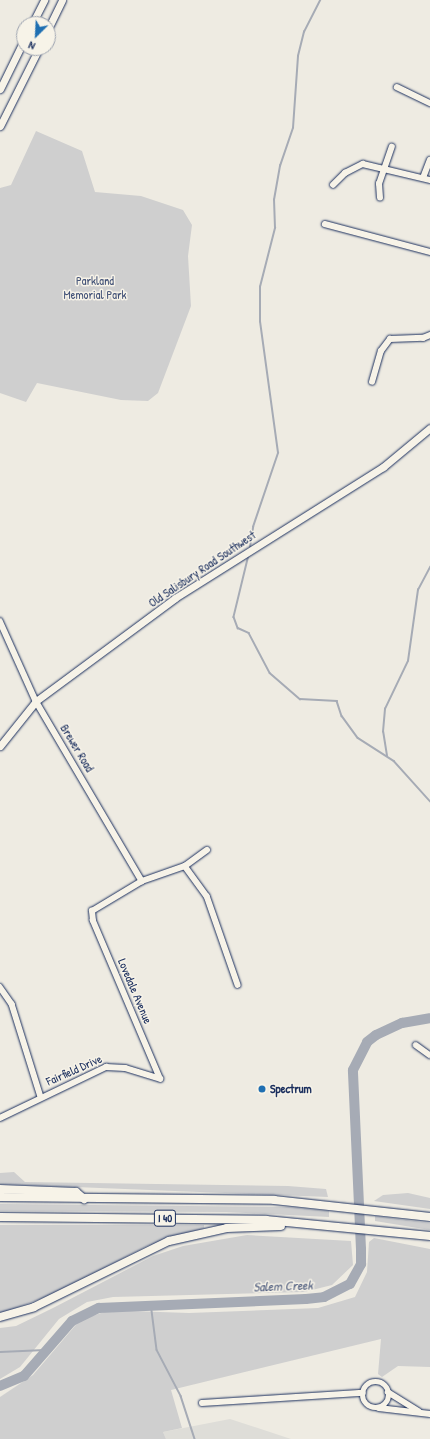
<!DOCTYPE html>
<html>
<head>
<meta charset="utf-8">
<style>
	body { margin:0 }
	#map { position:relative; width:430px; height:1439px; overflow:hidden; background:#eeebe2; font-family:"Patrick Hand",sans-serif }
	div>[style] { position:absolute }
	.built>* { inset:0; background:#deddd8 }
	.green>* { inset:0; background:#cfcfcf }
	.stream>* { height:1.5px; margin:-0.75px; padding:0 0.75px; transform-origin:0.75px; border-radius:0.75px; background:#a6abb5 }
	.river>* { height:10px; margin:-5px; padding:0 5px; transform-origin:5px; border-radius:5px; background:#a6abb5 }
	.roads { filter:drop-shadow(0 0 1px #1b2f5e) drop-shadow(0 0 1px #1b2f5e) }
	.minor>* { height:5.5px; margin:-2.75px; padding:0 2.75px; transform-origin:2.75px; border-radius:2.75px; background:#f7f3e8 }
	.minor>.ring { margin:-2.75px; padding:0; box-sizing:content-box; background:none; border:5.5px solid #f7f3e8; border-radius:50% }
	.major>* { height:7px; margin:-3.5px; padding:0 3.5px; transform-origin:3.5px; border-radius:3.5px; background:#f7f3e8 }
	.highway>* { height:8px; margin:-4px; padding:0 4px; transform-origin:4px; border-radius:4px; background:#f7f3e8 }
	.dots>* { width:11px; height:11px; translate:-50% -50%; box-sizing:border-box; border:2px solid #f7f3e8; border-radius:50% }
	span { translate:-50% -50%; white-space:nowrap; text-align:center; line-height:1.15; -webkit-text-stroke:3px #f7f3e8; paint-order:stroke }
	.shield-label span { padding:1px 3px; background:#f7f3e8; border:1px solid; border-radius:3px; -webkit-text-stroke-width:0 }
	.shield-label { font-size:11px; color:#1b2f5e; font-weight:700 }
	.park-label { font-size:12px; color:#3f4f75 }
	.street-label { font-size:12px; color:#1b2f5e }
	.poi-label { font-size:12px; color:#1b2f5e; font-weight:700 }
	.left { translate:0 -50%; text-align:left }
	.water-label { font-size:13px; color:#455478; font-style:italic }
	.north { position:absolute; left:16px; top:16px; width:40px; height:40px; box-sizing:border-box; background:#f7f3e8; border:1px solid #9fa5b1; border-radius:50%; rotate:204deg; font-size:11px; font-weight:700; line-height:16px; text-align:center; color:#1b2f5e }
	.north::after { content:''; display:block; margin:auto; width:14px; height:18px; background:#1f6fb2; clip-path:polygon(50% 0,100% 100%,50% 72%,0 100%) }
</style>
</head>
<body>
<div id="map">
	<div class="built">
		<div style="clip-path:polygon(230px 1419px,291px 1439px,166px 1439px,163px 1432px)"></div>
	</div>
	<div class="green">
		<div style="clip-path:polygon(36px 131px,82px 151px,95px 192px,141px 196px,183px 210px,192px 225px,188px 256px,191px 306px,158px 393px,148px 401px,121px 400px,37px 383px,26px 402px,0 393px,0 188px,11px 185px)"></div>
		<div style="clip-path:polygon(14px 1172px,25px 1182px,288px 1186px,326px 1189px,328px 1197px,0 1184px,0 1173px)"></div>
		<div style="clip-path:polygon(408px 1193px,430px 1198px,430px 1209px,374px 1201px,383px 1195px)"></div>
		<div style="clip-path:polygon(0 1204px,289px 1207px,329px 1211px,329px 1217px,226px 1212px,4px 1211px,0 1211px)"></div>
		<div style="clip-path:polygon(375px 1216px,430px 1223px,430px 1230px,375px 1221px)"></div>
		<div style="clip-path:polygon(0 1225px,204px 1225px,204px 1228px,147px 1246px,53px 1294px,0 1314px)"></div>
		<div style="clip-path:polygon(247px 1235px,351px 1241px,353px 1265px,332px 1285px,304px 1292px,113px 1297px,87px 1302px,59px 1319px,20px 1367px,0 1379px,0 1328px,16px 1326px,53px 1308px,153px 1256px,183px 1246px)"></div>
		<div style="clip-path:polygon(374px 1238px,430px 1249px,430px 1367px,398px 1366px,382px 1377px,378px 1374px,381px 1339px,171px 1390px,182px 1428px,163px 1432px,166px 1439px,0 1439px,0 1397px,33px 1375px,80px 1320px,104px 1312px,131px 1311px,189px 1313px,318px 1308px,355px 1297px,367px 1272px,369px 1242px)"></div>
	</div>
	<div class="stream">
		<div style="left:250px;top:547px;width:20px;rotate:-81deg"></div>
		<div style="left:253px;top:527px;width:78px;rotate:-71.3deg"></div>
		<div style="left:278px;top:453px;width:132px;rotate:-97.8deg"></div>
		<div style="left:260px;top:322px;width:35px;rotate:-90deg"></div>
		<div style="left:260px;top:287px;width:61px;rotate:-75.7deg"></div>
		<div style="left:275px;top:228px;width:28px;rotate:-92deg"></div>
		<div style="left:274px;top:200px;width:35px;rotate:-80deg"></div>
		<div style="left:280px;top:166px;width:40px;rotate:-71.1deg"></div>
		<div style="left:293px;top:128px;width:72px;rotate:-86deg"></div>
		<div style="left:298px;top:56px;width:25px;rotate:-76deg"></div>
		<div style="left:304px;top:32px;width:36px;rotate:-63deg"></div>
		<div style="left:249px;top:555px;width:64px;rotate:103.6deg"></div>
		<div style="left:234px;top:617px;width:12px;rotate:70deg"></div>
		<div style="left:238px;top:628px;width:12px;rotate:24deg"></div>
		<div style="left:249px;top:633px;width:45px;rotate:62.3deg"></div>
		<div style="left:270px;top:673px;width:40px;rotate:41deg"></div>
		<div style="left:300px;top:699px;width:37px;rotate:3deg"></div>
		<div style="left:337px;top:701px;width:16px;rotate:72deg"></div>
		<div style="left:342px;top:716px;width:27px;rotate:54deg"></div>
		<div style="left:358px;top:738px;width:43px;rotate:32.6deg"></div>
		<div style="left:394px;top:761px;width:54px;rotate:48deg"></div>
		<div style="left:387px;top:756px;width:24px;rotate:-99deg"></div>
		<div style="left:383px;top:732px;width:23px;rotate:-85deg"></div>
		<div style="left:385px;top:709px;width:53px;rotate:-64.4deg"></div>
		<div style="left:408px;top:661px;width:72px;rotate:-82deg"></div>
		<div style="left:418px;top:590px;width:26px;rotate:-62deg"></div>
		<div style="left:151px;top:1303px;width:47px;rotate:82.7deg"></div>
		<div style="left:157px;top:1350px;width:52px;rotate:62.4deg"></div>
		<div style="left:181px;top:1396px;width:45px;rotate:72deg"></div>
		<div style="left:0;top:1352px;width:45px;rotate:-2.5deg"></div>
	</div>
	<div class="river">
		<div style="left:0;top:1386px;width:26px;rotate:-23deg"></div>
		<div style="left:24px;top:1376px;width:73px;rotate:-48.9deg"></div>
		<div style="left:72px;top:1321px;width:30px;rotate:-26deg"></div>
		<div style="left:99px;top:1308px;width:207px;rotate:-2.5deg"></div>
		<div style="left:306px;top:1299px;width:18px;rotate:-6deg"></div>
		<div style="left:324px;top:1297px;width:29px;rotate:-27deg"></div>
		<div style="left:350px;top:1284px;width:23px;rotate:-61deg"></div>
		<div style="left:361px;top:1264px;width:15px;rotate:-90deg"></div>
		<div style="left:361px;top:1249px;width:179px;rotate:-92.6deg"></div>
		<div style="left:353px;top:1070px;width:31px;rotate:-63deg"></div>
		<div style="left:367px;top:1042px;width:11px;rotate:-38deg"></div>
		<div style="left:376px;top:1035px;width:29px;rotate:-25deg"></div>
		<div style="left:402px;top:1023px;width:28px;rotate:-10deg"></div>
	</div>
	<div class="roads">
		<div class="minor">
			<div style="left:397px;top:87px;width:37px;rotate:26deg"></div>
			<div style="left:423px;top:178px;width:19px;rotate:-69deg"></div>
			<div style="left:333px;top:185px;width:17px;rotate:-45deg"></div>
			<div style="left:345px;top:173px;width:20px;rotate:-27deg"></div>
			<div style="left:363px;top:164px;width:69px;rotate:13.4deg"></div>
			<div style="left:380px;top:198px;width:14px;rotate:-94deg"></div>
			<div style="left:379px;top:184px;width:39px;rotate:-71deg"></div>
			<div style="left:325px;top:224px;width:109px;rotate:14.9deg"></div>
			<div style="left:372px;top:382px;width:32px;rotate:-74deg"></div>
			<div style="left:381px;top:351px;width:15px;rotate:-53deg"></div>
			<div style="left:390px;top:339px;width:33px;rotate:-2deg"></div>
			<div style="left:423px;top:338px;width:8px;rotate:-23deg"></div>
			<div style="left:0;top:621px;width:88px;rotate:65.8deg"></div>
			<div style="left:36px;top:701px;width:209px;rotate:59.5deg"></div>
			<div style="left:185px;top:866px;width:37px;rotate:54deg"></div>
			<div style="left:207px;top:896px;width:94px;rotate:70.8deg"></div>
			<div style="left:0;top:987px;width:21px;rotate:55deg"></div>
			<div style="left:12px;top:1004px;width:97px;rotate:72.7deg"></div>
			<div style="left:416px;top:1045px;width:17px;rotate:36deg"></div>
			<div style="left:160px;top:1079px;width:172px;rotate:-113deg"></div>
			<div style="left:93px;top:921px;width:10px;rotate:-96deg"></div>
			<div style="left:92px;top:911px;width:58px;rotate:-31deg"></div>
			<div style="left:142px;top:881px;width:46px;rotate:-19.2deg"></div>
			<div style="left:185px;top:866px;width:27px;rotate:-36deg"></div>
			<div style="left:0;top:1118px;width:118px;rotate:-25.7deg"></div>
			<div style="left:106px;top:1067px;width:19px;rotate:3deg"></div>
			<div style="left:125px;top:1068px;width:37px;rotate:17deg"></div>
			<div class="ring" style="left:363px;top:1382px;width:20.5px;height:20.5px"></div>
			<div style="left:388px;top:1392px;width:36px;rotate:32deg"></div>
			<div style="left:202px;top:1403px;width:161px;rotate:-3.6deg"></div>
			<div style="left:379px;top:1408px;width:51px;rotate:6.7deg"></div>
		</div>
		<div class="major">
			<div style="left:32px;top:24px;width:27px;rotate:-63deg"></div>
			<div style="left:48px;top:29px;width:32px;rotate:-64deg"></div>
			<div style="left:0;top:89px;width:55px;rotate:-63.9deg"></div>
			<div style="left:0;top:126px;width:87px;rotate:-63.4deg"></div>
			<div style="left:0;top:746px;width:58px;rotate:-51.3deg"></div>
			<div style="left:36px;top:701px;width:173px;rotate:-36.5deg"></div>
			<div style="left:175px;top:598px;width:246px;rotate:-32.2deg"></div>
			<div style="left:383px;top:467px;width:61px;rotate:-39.7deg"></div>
		</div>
		<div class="highway">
			<div style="left:0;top:1189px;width:76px;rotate:2.3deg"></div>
			<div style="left:76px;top:1192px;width:11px;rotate:41deg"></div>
			<div style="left:0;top:1197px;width:274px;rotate:0.6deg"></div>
			<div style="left:274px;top:1200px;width:157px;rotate:6.2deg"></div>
			<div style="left:0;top:1217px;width:266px;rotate:0.6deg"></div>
			<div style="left:266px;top:1220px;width:165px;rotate:5.6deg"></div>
			<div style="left:0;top:1317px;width:35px;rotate:-16deg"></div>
			<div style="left:34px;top:1307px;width:150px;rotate:-26.1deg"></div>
			<div style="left:169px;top:1241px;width:59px;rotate:-12.6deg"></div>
			<div style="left:227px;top:1228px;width:54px;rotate:-2.1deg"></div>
		</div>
	</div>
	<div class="dots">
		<div style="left:262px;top:1089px;background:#1f6fb2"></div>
	</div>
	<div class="shield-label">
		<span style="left:165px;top:1218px">I 40</span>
	</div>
	<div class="park-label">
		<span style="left:95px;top:288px">Parkland<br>Memorial Park</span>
	</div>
	<div class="street-label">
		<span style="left:202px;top:569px;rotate:-34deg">Old Salisbury Road Southwest</span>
		<span style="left:77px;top:748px;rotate:59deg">Brewer Road</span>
		<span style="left:135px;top:991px;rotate:67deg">Lovedale Avenue</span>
		<span style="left:74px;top:1070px;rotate:-24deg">Fairfield Drive</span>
	</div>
	<div class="poi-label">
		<span class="left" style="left:270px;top:1089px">Spectrum</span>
	</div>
	<div class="water-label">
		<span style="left:283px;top:1286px;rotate:-2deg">Salem Creek</span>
	</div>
	<div class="north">N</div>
</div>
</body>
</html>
